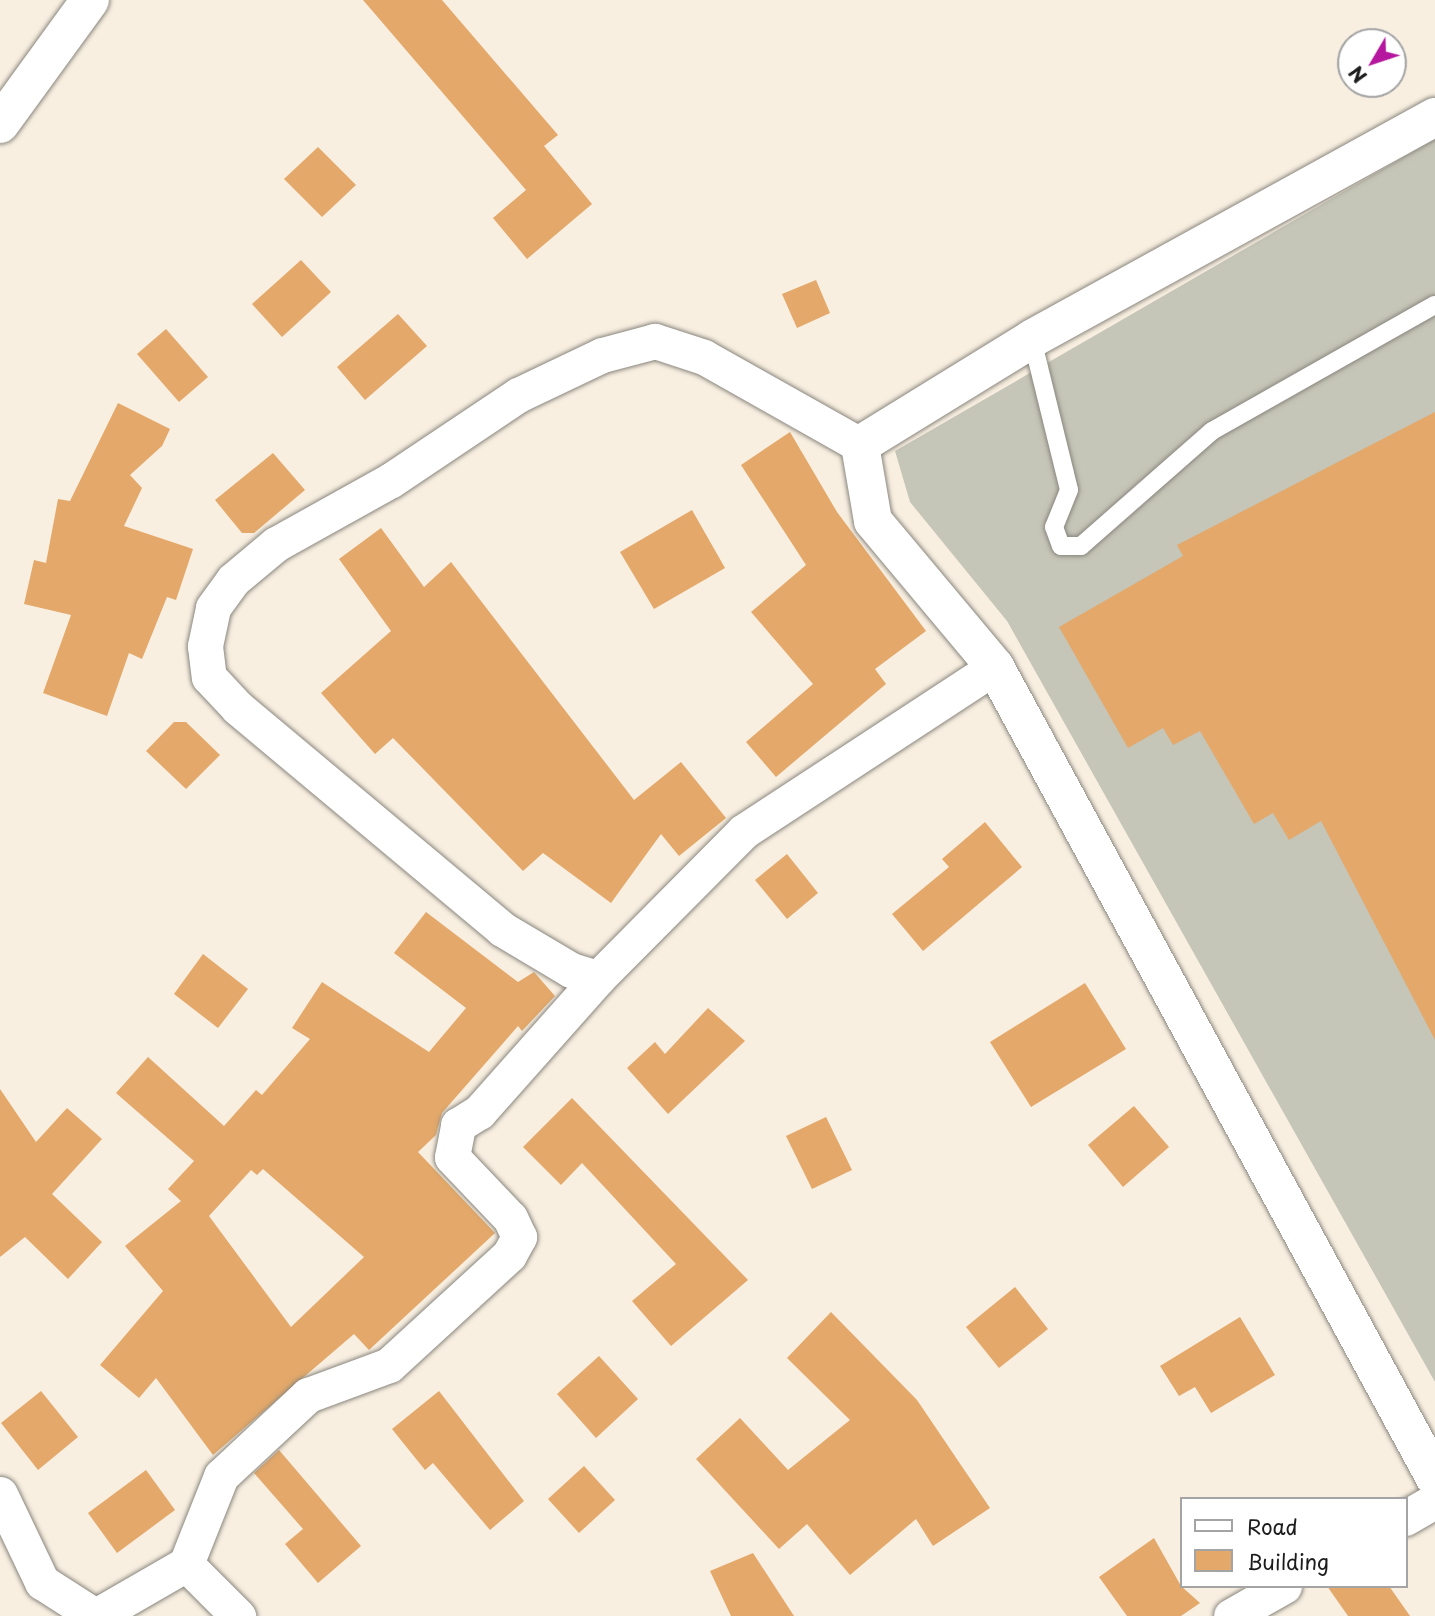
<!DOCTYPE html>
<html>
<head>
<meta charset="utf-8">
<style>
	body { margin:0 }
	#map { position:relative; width:1435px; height:1616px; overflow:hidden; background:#f8efe1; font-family:"Playpen Sans",sans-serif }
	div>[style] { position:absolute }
	.industrial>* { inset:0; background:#c5c5b8 }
	.building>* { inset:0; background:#e3a86a }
	.roads { filter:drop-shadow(0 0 2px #8a867e) drop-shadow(0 0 2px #8a867e) }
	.service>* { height:18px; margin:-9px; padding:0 9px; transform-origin:9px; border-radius:9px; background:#fff }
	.minor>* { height:35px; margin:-17.5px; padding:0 17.5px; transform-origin:17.5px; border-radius:17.5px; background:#fff }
	.tertiary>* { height:38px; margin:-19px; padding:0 19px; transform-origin:19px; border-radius:19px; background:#fff }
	span { translate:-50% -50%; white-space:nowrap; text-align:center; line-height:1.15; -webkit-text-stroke:7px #fff; paint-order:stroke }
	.legend { position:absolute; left:1180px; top:1497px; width:228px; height:91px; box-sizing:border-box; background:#fff; border:2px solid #a4a4a4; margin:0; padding:9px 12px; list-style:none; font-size:21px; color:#1c1c1c }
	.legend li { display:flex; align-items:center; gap:14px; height:35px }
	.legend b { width:35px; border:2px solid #a4a4a4 }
	.north { position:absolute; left:1337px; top:28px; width:70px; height:70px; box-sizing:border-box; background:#fff; border:2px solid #a4a4a4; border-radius:50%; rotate:231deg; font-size:19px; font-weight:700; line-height:28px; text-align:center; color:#1c1c1c }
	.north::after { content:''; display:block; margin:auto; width:24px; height:32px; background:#b5179e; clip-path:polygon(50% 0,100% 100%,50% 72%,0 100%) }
</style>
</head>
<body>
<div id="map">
	<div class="industrial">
		<div style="clip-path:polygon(1435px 139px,1435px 1382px,1007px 621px,910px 502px,895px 451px)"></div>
	</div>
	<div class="building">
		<div style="clip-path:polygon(363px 0,442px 0,558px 135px,544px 146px,592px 204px,527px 259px,493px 218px,526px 190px)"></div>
		<div style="clip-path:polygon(318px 147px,356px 185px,322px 217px,284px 179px)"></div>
		<div style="clip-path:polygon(301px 260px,331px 292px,282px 337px,252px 304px)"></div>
		<div style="clip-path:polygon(816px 280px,830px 313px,797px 328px,782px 294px)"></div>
		<div style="clip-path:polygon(398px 314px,427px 346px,365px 400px,337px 367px)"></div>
		<div style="clip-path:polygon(166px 329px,208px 377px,179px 402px,137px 354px)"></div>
		<div style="clip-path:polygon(118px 403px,170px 429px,162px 446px,130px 475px,142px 488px,124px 526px,193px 549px,176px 600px,167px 597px,142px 659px,129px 653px,107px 716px,43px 693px,71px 615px,24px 604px,34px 560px,46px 563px,58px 499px,70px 501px)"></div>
		<div style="clip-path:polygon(1435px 412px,1435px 1040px,1321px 821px,1289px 840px,1273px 813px,1254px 824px,1200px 731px,1173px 745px,1163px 728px,1128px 748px,1059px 627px,1183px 556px,1177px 545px)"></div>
		<div style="clip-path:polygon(790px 432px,837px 512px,926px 631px,875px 669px,886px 684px,776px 777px,746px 742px,813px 684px,751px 612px,806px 565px,741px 465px)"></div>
		<div style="clip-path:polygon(273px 453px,305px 490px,254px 533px,242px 533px,215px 500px)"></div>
		<div style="clip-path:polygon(692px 510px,725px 568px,654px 609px,620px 552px)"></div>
		<div style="clip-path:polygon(381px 528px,424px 587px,451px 562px,634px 800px,681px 762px,726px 818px,679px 856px,661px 834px,611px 903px,543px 853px,523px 871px,393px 738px,375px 754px,321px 693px,391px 631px,339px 559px)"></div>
		<div style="clip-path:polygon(174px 722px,186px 722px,220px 755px,186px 789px,146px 751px)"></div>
		<div style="clip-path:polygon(985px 822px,1022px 867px,923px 951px,892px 914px,949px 867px,942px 859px)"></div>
		<div style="clip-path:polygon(787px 854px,818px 893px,787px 919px,755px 880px)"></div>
		<div style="clip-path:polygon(evenodd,426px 912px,518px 982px,534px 972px,555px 996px,522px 1031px,518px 1026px,442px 1113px,436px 1135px,418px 1152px,495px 1233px,369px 1350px,354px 1334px,213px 1455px,156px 1378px,139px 1398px,100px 1365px,163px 1291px,125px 1246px,181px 1201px,168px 1189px,194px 1161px,116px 1093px,148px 1057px,224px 1126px,256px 1090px,262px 1095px,310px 1039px,292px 1028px,322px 982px,429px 1052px,466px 1008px,394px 953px,426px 912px,263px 1169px,364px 1257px,291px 1327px,209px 1216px,251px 1170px,257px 1175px,263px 1169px)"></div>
		<div style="clip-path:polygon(203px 954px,248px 989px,218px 1028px,174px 994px)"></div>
		<div style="clip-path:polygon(1085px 983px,1126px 1049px,1031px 1107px,990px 1042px)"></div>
		<div style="clip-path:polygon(708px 1008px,745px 1041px,668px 1114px,627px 1068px,655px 1042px,665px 1054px)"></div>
		<div style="clip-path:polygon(0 1089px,36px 1142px,67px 1108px,102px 1139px,52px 1194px,102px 1242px,68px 1279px,25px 1237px,0 1257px)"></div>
		<div style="clip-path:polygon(572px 1098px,748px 1280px,671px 1346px,632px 1301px,676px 1264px,582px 1163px,561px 1185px,523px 1147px)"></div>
		<div style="clip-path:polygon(1134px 1106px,1169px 1147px,1123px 1187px,1088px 1145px)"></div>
		<div style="clip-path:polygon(826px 1117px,852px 1170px,812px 1189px,786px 1136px)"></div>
		<div style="clip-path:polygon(1015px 1287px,1048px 1329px,999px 1368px,966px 1327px)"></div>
		<div style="clip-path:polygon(831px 1312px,917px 1400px,990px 1508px,933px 1546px,916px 1519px,850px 1575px,807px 1524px,779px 1549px,696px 1459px,740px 1418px,788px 1470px,850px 1420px,787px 1358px)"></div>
		<div style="clip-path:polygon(1240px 1317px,1275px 1375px,1211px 1413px,1195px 1387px,1179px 1396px,1160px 1366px)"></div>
		<div style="clip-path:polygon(599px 1356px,638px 1399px,596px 1438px,557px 1394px)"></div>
		<div style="clip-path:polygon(41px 1391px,78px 1437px,38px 1470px,1px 1423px)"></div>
		<div style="clip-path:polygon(439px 1391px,524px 1501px,490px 1530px,433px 1463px,425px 1470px,392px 1429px)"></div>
		<div style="clip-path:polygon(279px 1450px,361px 1546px,318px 1583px,285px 1544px,303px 1529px,254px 1473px)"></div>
		<div style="clip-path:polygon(584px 1466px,615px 1500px,579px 1533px,548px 1499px)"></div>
		<div style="clip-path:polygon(146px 1470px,175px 1510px,117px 1553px,88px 1513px)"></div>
		<div style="clip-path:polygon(1154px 1538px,1181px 1586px,1200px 1603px,1181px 1616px,1127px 1616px,1099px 1577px)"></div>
		<div style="clip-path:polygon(753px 1553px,794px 1616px,731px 1616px,710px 1571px)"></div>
		<div style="clip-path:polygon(1327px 1586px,1389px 1586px,1410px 1616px,1348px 1616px)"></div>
	</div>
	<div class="roads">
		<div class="service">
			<div style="left:1032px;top:339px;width:155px;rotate:76.2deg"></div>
			<div style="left:1069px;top:490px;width:40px;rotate:112deg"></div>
			<div style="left:1054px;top:527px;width:20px;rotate:70deg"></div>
			<div style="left:1061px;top:546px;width:20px"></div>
			<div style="left:1081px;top:546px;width:174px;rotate:-41.3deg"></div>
			<div style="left:1212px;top:431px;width:256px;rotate:-29.5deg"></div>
		</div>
		<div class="minor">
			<div style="left:860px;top:445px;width:179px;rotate:-150.6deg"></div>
			<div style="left:704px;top:357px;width:52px;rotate:-161.9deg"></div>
			<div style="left:655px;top:341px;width:55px;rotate:165.2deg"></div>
			<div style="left:602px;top:355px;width:93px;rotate:154.5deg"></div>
			<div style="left:518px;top:395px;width:153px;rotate:146.2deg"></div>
			<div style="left:391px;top:480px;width:132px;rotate:150.9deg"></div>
			<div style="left:276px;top:544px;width:56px;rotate:140.1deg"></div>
			<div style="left:233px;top:580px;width:34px;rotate:126deg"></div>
			<div style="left:213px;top:608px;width:39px;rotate:102deg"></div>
			<div style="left:205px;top:646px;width:31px;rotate:83deg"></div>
			<div style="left:209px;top:677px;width:42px;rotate:46.9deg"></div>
			<div style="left:238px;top:708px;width:344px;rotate:39.9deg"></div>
			<div style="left:502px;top:929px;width:80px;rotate:30.7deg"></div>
			<div style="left:571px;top:970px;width:28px;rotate:17deg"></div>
			<div style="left:598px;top:978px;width:207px;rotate:-45.2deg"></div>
			<div style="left:744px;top:831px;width:300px;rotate:-33.2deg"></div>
			<div style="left:0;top:1494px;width:98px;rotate:64.5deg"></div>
			<div style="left:42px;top:1582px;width:63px;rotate:32.7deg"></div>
			<div style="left:1405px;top:1518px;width:34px;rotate:-30deg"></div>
			<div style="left:186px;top:1564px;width:95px;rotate:-68.3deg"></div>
			<div style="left:221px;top:1476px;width:119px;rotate:-43deg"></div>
			<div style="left:308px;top:1395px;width:86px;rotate:-20.3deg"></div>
			<div style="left:389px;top:1365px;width:163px;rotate:-42.5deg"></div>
			<div style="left:509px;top:1255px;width:21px;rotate:-61deg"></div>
			<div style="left:519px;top:1237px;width:21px;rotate:-115deg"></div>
			<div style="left:510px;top:1218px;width:84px;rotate:-133.6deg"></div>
			<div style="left:452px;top:1157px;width:33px;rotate:-79deg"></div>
			<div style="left:458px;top:1125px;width:25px;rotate:-32deg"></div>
			<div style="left:479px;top:1112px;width:179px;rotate:-48.4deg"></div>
			<div style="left:96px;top:1616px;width:104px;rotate:-30deg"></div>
			<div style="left:186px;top:1564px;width:74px;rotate:45deg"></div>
			<div style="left:1231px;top:1616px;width:61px;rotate:-29.5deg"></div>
		</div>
		<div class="tertiary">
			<div style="left:1435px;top:117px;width:460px;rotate:151.2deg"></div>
			<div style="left:1032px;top:339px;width:202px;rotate:148.4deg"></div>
			<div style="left:860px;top:445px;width:77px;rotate:80.3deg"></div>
			<div style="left:873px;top:521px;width:190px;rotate:50.1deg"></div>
			<div style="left:995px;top:667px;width:923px;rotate:61.52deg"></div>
			<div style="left:0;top:124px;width:153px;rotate:-54deg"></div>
		</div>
	</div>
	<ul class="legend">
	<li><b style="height:9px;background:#fff"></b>Road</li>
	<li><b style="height:19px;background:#e3a86a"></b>Building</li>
	</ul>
	<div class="north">N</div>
</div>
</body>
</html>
